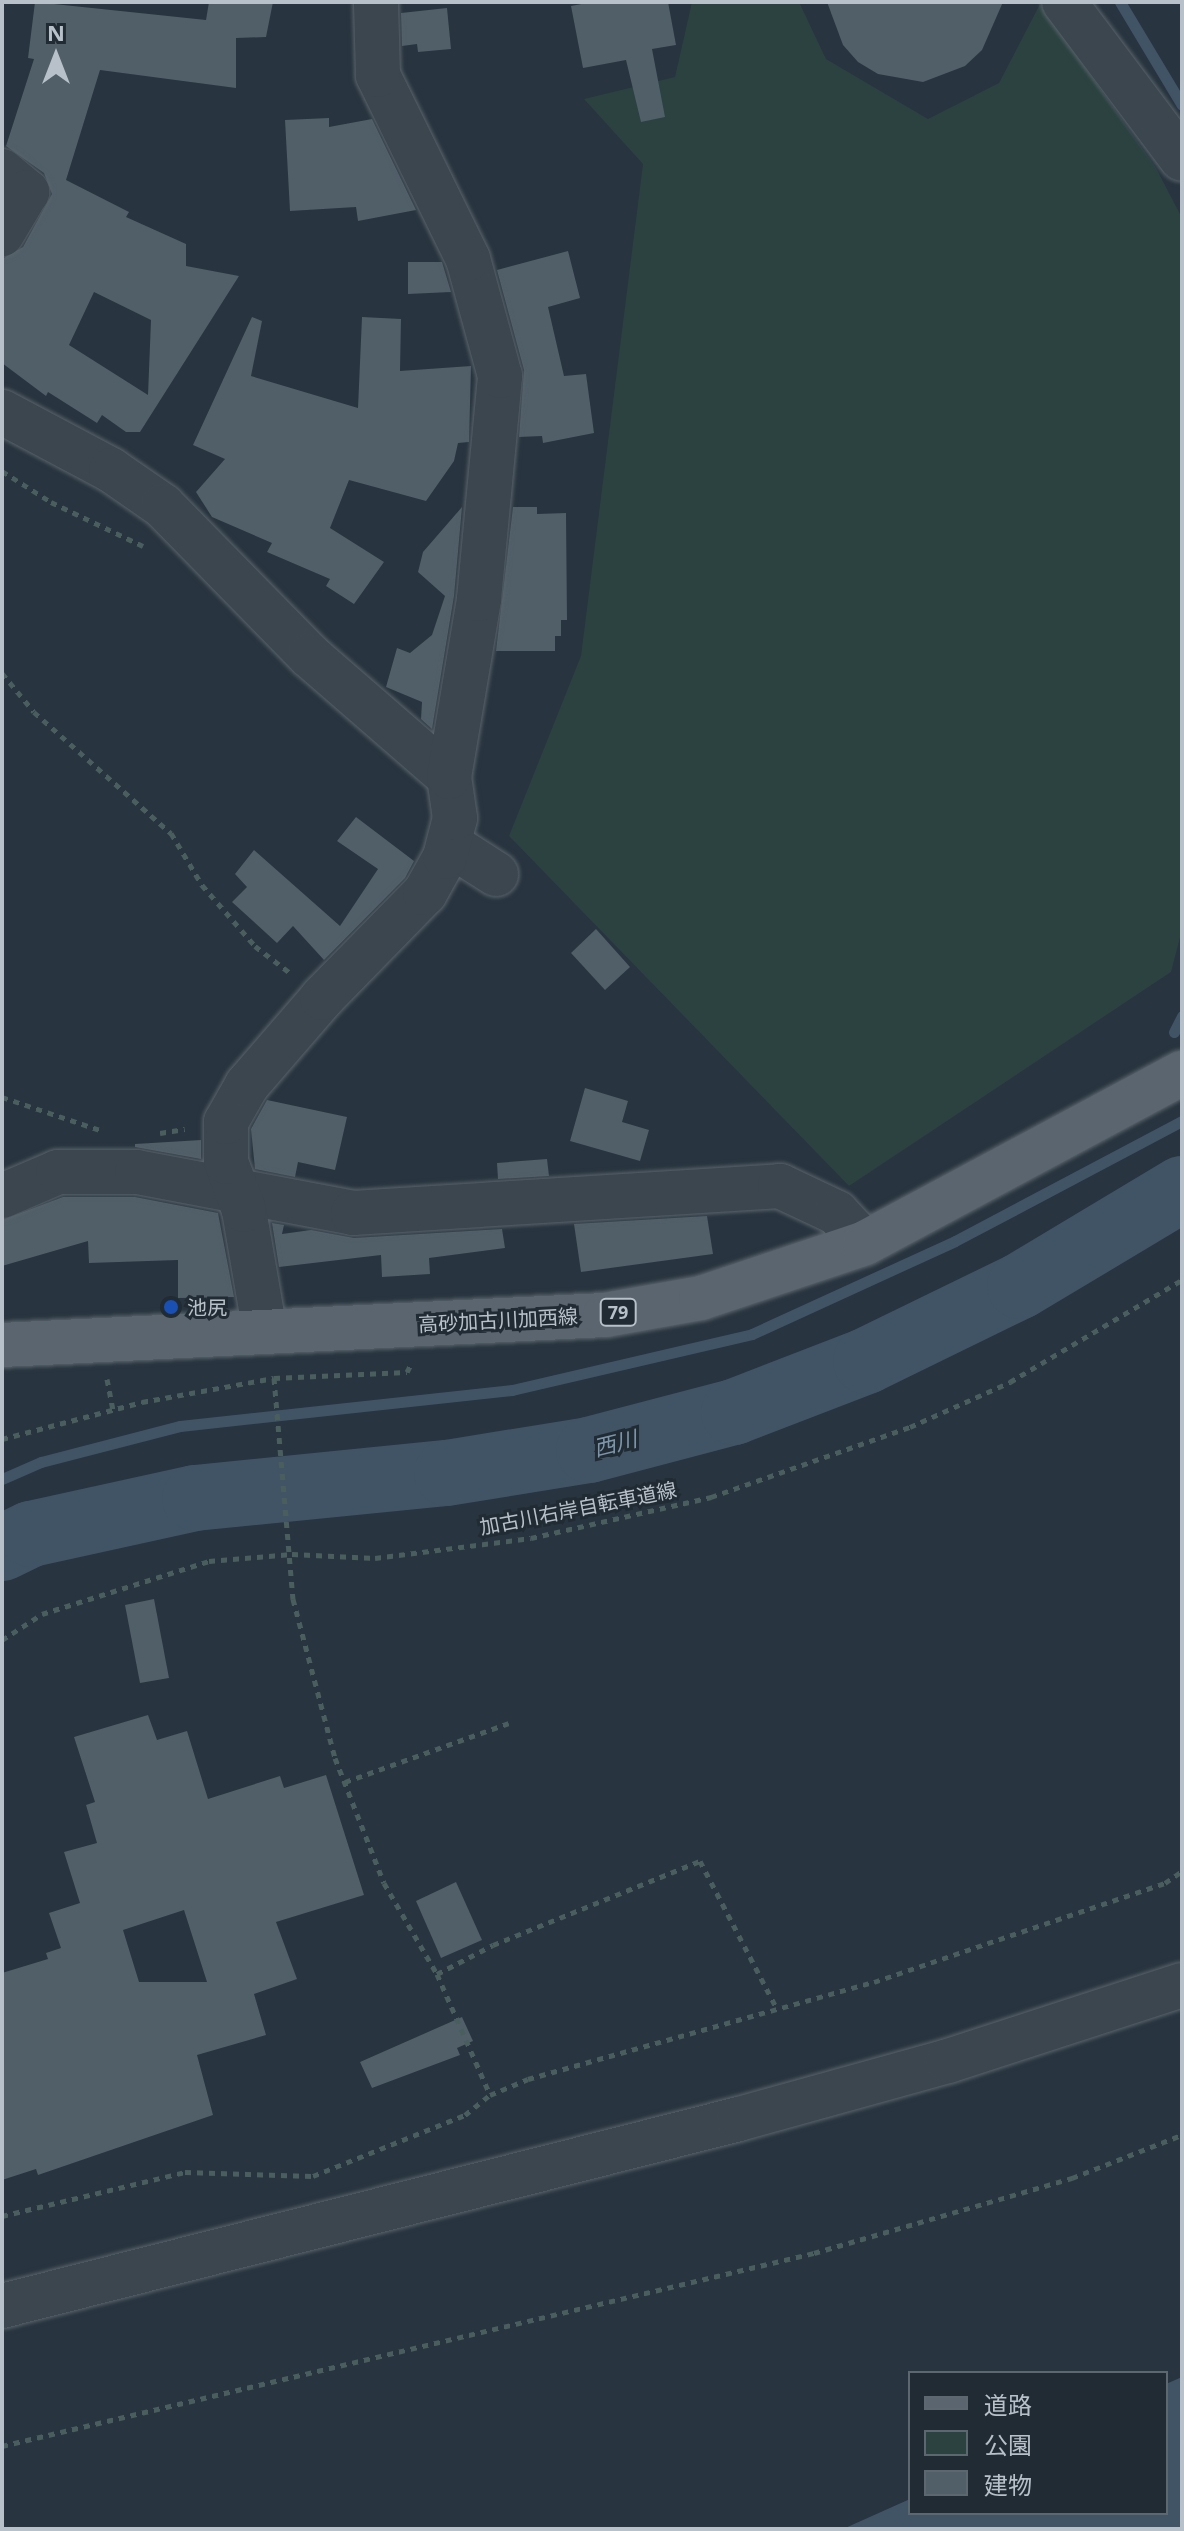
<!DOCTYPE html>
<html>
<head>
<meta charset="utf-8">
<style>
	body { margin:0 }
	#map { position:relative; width:1184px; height:2531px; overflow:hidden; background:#28343f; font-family:"Noto Sans","Noto Sans JP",sans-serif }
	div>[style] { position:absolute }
	.green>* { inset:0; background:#2b4241 }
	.water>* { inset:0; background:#405466 }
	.stream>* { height:11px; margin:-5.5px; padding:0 5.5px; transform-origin:5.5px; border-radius:5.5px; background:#405466 }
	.river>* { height:66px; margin:-33px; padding:0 33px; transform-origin:33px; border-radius:33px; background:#405466 }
	.building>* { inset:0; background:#515f69 }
	.path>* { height:5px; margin-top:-2.5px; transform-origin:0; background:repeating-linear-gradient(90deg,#4a5e5e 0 6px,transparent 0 12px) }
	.roads { filter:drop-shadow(0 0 2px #5a646c) drop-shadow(0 0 2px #5a646c) }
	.minor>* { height:44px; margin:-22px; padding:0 22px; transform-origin:22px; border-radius:22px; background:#3c464f }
	.major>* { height:44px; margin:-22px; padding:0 22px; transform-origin:22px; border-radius:22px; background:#5a656f }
	.dots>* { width:22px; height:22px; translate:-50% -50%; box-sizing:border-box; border:4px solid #212b34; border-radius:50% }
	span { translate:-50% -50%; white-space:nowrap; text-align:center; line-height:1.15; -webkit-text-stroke:6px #212b34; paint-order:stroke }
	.shield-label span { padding:2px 6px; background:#212b34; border:2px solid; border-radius:6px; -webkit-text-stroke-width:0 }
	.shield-label { font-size:18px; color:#b8c1c9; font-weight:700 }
	.poi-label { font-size:20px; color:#b8c1c9 }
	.left { translate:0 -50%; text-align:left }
	.street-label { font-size:20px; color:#b8c1c9 }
	.water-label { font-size:22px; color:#7c95aa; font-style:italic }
	.frame { position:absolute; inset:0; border:4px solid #b8c1c9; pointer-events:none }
	.legend { position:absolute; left:908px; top:2371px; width:260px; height:144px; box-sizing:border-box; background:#212b34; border:2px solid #5d6770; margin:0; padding:10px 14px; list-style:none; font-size:24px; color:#b8c1c9 }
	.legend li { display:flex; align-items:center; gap:16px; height:40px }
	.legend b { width:40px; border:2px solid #5d6770 }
	.north { position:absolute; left:16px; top:16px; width:80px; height:80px; -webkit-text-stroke:6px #212b34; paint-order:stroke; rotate:0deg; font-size:22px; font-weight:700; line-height:32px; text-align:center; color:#b8c1c9 }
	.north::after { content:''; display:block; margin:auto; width:28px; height:36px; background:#b8c1c9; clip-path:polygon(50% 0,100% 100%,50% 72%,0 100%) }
</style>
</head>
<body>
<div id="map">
	<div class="green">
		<div style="clip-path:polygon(692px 2px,799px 2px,826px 59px,928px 119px,999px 83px,1040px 4px,1156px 168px,1182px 218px,1182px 930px,1171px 972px,849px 1186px,509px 836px,581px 656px,643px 164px,584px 99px,675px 77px)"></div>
	</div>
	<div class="water">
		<div style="clip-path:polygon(1182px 2377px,1182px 2529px,843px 2529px,910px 2499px,910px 2513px,1166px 2513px,1166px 2384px)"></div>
	</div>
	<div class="stream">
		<div style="left:1120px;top:2px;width:120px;rotate:59deg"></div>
		<div style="left:1174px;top:1032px;width:18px;rotate:-63deg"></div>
		<div style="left:2px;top:1479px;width:43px;rotate:-23.6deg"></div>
		<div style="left:41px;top:1462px;width:144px;rotate:-14.5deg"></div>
		<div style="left:180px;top:1426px;width:334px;rotate:-6.2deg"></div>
		<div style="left:512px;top:1390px;width:246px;rotate:-13.1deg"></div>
		<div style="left:752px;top:1334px;width:223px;rotate:-24.6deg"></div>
		<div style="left:955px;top:1241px;width:257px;rotate:-27.9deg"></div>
	</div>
	<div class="river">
		<div style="left:2px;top:1548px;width:32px;rotate:-26deg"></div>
		<div style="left:31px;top:1534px;width:168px;rotate:-12.4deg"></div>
		<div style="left:195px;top:1498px;width:253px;rotate:-5.7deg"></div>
		<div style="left:447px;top:1473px;width:144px;rotate:-9.2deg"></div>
		<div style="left:589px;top:1450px;width:150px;rotate:-14.7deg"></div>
		<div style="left:734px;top:1412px;width:142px;rotate:-21.1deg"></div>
		<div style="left:866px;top:1361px;width:171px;rotate:-26deg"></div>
		<div style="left:1020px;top:1286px;width:189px;rotate:-30.9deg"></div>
	</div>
	<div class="building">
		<div style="clip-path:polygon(evenodd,35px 2px,206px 20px,209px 2px,273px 2px,266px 37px,236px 38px,236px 88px,100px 70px,66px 180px,129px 212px,126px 217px,186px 244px,186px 266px,239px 276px,140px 432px,126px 432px,102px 415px,97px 423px,48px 392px,46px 396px,2px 363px,2px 259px,23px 247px,52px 194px,44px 173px,6px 146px,34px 59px,28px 58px,35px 2px,94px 292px,151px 320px,148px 395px,69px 345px,94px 292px)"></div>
		<div style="clip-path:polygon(592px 2px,668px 2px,676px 45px,652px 49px,665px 117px,641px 122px,626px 60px,583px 68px,571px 6px)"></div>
		<div style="clip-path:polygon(827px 2px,1003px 2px,982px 50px,965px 66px,923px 82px,878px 74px,858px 62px,843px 45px)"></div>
		<div style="clip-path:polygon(447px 8px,451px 49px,418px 52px,417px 44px,402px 46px,401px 13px)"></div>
		<div style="clip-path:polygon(329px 118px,329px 127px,372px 119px,416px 210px,358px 221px,356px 207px,290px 211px,285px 120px)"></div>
		<div style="clip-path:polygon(568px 251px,580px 298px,548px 307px,564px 376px,586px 374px,594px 433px,543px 443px,542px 436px,519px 437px,524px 370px,497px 270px)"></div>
		<div style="clip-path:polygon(408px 262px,442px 262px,451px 292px,408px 294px)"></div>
		<div style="clip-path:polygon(252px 317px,262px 321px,251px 376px,358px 408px,362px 317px,401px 319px,400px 371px,471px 366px,469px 442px,458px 443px,454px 461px,426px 501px,349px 480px,330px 528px,384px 562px,354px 604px,326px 586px,330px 579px,267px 552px,272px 543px,212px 517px,196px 492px,225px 459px,193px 445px)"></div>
		<div style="clip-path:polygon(462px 507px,454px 596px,432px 729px,421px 719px,422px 702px,386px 687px,397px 648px,410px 653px,432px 635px,445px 596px,418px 572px,423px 552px)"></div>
		<div style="clip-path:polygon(513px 507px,537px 507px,537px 514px,566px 513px,567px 620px,561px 620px,561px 636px,555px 636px,555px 651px,496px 651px)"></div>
		<div style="clip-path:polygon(356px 817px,414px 861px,405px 878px,324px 960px,293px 926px,277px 943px,232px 902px,247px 887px,235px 874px,254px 850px,340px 926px,378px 869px,337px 841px)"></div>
		<div style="clip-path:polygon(596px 929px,630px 967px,605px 990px,571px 953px)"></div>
		<div style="clip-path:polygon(585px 1088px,628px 1101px,622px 1122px,649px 1130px,640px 1161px,570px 1141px)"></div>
		<div style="clip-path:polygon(267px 1100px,347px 1117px,335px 1170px,298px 1162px,295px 1177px,255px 1169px,251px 1129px)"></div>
		<div style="clip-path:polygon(201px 1140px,201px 1159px,135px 1147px,135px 1144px)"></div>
		<div style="clip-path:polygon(547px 1159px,549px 1176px,498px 1179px,497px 1163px)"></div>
		<div style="clip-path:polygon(63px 1197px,135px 1197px,218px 1213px,234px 1297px,178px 1298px,178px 1260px,89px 1263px,88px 1241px,2px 1266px,2px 1220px)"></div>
		<div style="clip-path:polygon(707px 1216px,713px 1254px,581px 1272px,574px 1224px)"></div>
		<div style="clip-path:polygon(272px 1223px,284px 1225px,282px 1234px,311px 1230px,354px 1238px,502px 1229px,505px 1248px,429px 1258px,430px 1274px,382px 1277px,381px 1255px,279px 1267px)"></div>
		<div style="clip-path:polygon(154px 1599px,169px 1678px,140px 1683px,125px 1605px)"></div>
		<div style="clip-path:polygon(evenodd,148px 1715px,157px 1740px,187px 1731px,208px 1799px,280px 1776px,284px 1788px,326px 1775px,364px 1895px,276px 1922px,297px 1979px,254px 1994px,266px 2035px,197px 2055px,213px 2115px,38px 2175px,36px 2169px,2px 2180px,2px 1973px,48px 1959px,46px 1953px,61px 1948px,49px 1913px,80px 1903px,64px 1852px,97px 1843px,86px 1805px,95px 1802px,74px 1737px,148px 1715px,184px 1910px,207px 1982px,139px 1982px,123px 1930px,184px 1910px)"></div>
		<div style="clip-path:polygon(456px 1882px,482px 1940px,441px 1958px,416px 1901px)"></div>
		<div style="clip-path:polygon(462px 2017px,473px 2041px,457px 2048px,460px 2055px,372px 2088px,360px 2062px)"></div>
	</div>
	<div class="path">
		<div style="left:2px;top:471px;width:58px;rotate:32.3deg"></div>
		<div style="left:51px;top:502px;width:102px;rotate:25.6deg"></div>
		<div style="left:2px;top:673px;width:50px;rotate:50.6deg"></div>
		<div style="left:34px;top:712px;width:183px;rotate:41.5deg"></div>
		<div style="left:171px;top:833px;width:61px;rotate:59.2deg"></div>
		<div style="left:202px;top:885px;width:81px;rotate:49deg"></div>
		<div style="left:255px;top:946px;width:44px;rotate:37.6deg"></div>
		<div style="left:2px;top:1097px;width:103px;rotate:18.6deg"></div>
		<div style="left:160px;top:1133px;width:25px;rotate:-9deg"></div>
		<div style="left:274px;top:1378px;width:222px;rotate:85.1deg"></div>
		<div style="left:293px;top:1599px;width:164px;rotate:75.2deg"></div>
		<div style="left:335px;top:1758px;width:134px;rotate:68.6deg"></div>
		<div style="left:384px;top:1883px;width:105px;rotate:59.8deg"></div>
		<div style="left:437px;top:1974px;width:132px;rotate:66.3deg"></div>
		<div style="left:107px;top:1379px;width:31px;rotate:79deg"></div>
		<div style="left:2px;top:1439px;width:145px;rotate:-14.8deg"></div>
		<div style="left:142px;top:1402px;width:134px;rotate:-10.3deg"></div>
		<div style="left:274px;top:1378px;width:133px;rotate:-2.6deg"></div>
		<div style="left:407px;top:1372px;width:7px;rotate:-63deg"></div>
		<div style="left:2px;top:1640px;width:48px;rotate:-33deg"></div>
		<div style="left:42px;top:1614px;width:175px;rotate:-17.6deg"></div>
		<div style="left:209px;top:1561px;width:83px;rotate:-4.8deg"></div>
		<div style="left:292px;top:1554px;width:83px;rotate:2.8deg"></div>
		<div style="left:375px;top:1558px;width:157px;rotate:-7.3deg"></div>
		<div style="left:531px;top:1538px;width:185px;rotate:-12.8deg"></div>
		<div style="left:711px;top:1497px;width:211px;rotate:-19.4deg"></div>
		<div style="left:910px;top:1427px;width:110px;rotate:-24.2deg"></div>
		<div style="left:1010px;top:1382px;width:200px;rotate:-30.7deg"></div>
		<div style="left:345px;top:1782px;width:174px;rotate:-19.8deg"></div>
		<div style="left:437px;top:1974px;width:63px;rotate:-27.4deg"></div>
		<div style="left:493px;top:1945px;width:223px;rotate:-22.1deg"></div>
		<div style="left:700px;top:1861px;width:167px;rotate:62.5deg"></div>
		<div style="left:2px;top:2216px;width:188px;rotate:-13.5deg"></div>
		<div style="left:185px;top:2172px;width:128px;rotate:1.8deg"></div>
		<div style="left:313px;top:2176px;width:164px;rotate:-21.9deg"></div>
		<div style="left:465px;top:2115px;width:32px;rotate:-39deg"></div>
		<div style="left:490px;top:2095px;width:41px;rotate:-22.8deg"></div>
		<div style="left:528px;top:2079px;width:359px;rotate:-15.7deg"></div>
		<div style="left:874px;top:1982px;width:307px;rotate:-18.8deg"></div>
		<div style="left:1165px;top:1883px;width:21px;rotate:-35deg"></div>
		<div style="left:2px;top:2446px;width:835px;rotate:-13.37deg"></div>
		<div style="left:814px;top:2253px;width:269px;rotate:-16.2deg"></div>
		<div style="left:1072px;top:2178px;width:118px;rotate:-21.4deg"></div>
	</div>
	<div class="roads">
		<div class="minor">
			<div style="left:1064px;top:2px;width:196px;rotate:53.1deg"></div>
			<div style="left:2px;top:171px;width:33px;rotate:40deg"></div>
			<div style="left:27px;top:192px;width:49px;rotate:120.8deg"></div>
			<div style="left:2px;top:412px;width:123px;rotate:28deg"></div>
			<div style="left:111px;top:470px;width:63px;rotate:34.7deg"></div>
			<div style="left:163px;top:506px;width:210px;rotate:45.6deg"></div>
			<div style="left:310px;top:656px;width:184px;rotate:41deg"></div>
			<div style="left:449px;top:844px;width:56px;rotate:32.6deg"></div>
			<div style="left:2px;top:1196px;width:61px;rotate:-23.2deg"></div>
			<div style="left:58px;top:1172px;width:79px"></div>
			<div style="left:137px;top:1172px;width:220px;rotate:10.7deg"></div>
			<div style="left:353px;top:1213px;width:428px;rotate:-3.6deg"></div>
			<div style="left:780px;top:1186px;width:63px;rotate:25.3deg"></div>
			<div style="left:837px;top:1213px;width:41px;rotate:47deg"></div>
			<div style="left:265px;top:1332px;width:124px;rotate:-99.8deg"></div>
			<div style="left:244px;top:1210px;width:51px;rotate:-110.6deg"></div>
			<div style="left:226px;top:1162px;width:40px;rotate:-90deg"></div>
			<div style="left:226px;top:1122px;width:43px;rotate:-60.4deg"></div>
			<div style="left:247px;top:1085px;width:115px;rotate:-49.2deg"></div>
			<div style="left:322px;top:998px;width:147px;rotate:-45.6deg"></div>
			<div style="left:425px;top:893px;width:41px;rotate:-60.9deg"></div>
			<div style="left:445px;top:857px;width:40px;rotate:-75.6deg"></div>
			<div style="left:455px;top:818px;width:41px;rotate:-98.3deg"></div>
			<div style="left:449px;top:777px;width:181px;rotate:-80.4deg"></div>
			<div style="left:479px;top:599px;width:224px;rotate:-84.6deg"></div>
			<div style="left:500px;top:376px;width:121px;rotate:-105.3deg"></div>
			<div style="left:468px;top:259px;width:205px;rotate:-116.1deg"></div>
			<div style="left:378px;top:75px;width:73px;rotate:-91.6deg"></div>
			<div style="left:2px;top:2306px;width:760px;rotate:-14.24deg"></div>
			<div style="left:739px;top:2119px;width:217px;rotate:-15.5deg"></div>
			<div style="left:948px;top:2061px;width:246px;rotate:-18deg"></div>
		</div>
		<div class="major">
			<div style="left:2px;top:1345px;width:604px;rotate:-2.85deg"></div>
			<div style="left:605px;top:1315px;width:97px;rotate:-10deg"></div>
			<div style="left:701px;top:1298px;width:173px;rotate:-18.5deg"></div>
			<div style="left:865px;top:1243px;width:360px;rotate:-28.2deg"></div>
		</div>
	</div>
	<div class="dots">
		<div style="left:171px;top:1307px;background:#1a4fb4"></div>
	</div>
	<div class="shield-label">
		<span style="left:618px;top:1312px">79</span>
	</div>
	<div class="poi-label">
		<span class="left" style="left:187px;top:1307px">池尻</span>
	</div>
	<div class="street-label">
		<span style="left:498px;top:1320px;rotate:-3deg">高砂加古川加西線</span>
		<span style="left:578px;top:1508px;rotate:-11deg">加古川右岸自転車道線</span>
	</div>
	<div class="water-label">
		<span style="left:615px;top:1443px;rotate:-14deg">西川</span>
	</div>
	<div class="frame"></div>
	<ul class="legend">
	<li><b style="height:10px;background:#5a656f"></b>道路</li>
	<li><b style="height:22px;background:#2b4241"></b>公園</li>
	<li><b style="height:22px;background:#515f69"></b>建物</li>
	</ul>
	<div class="north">N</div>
</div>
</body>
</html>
